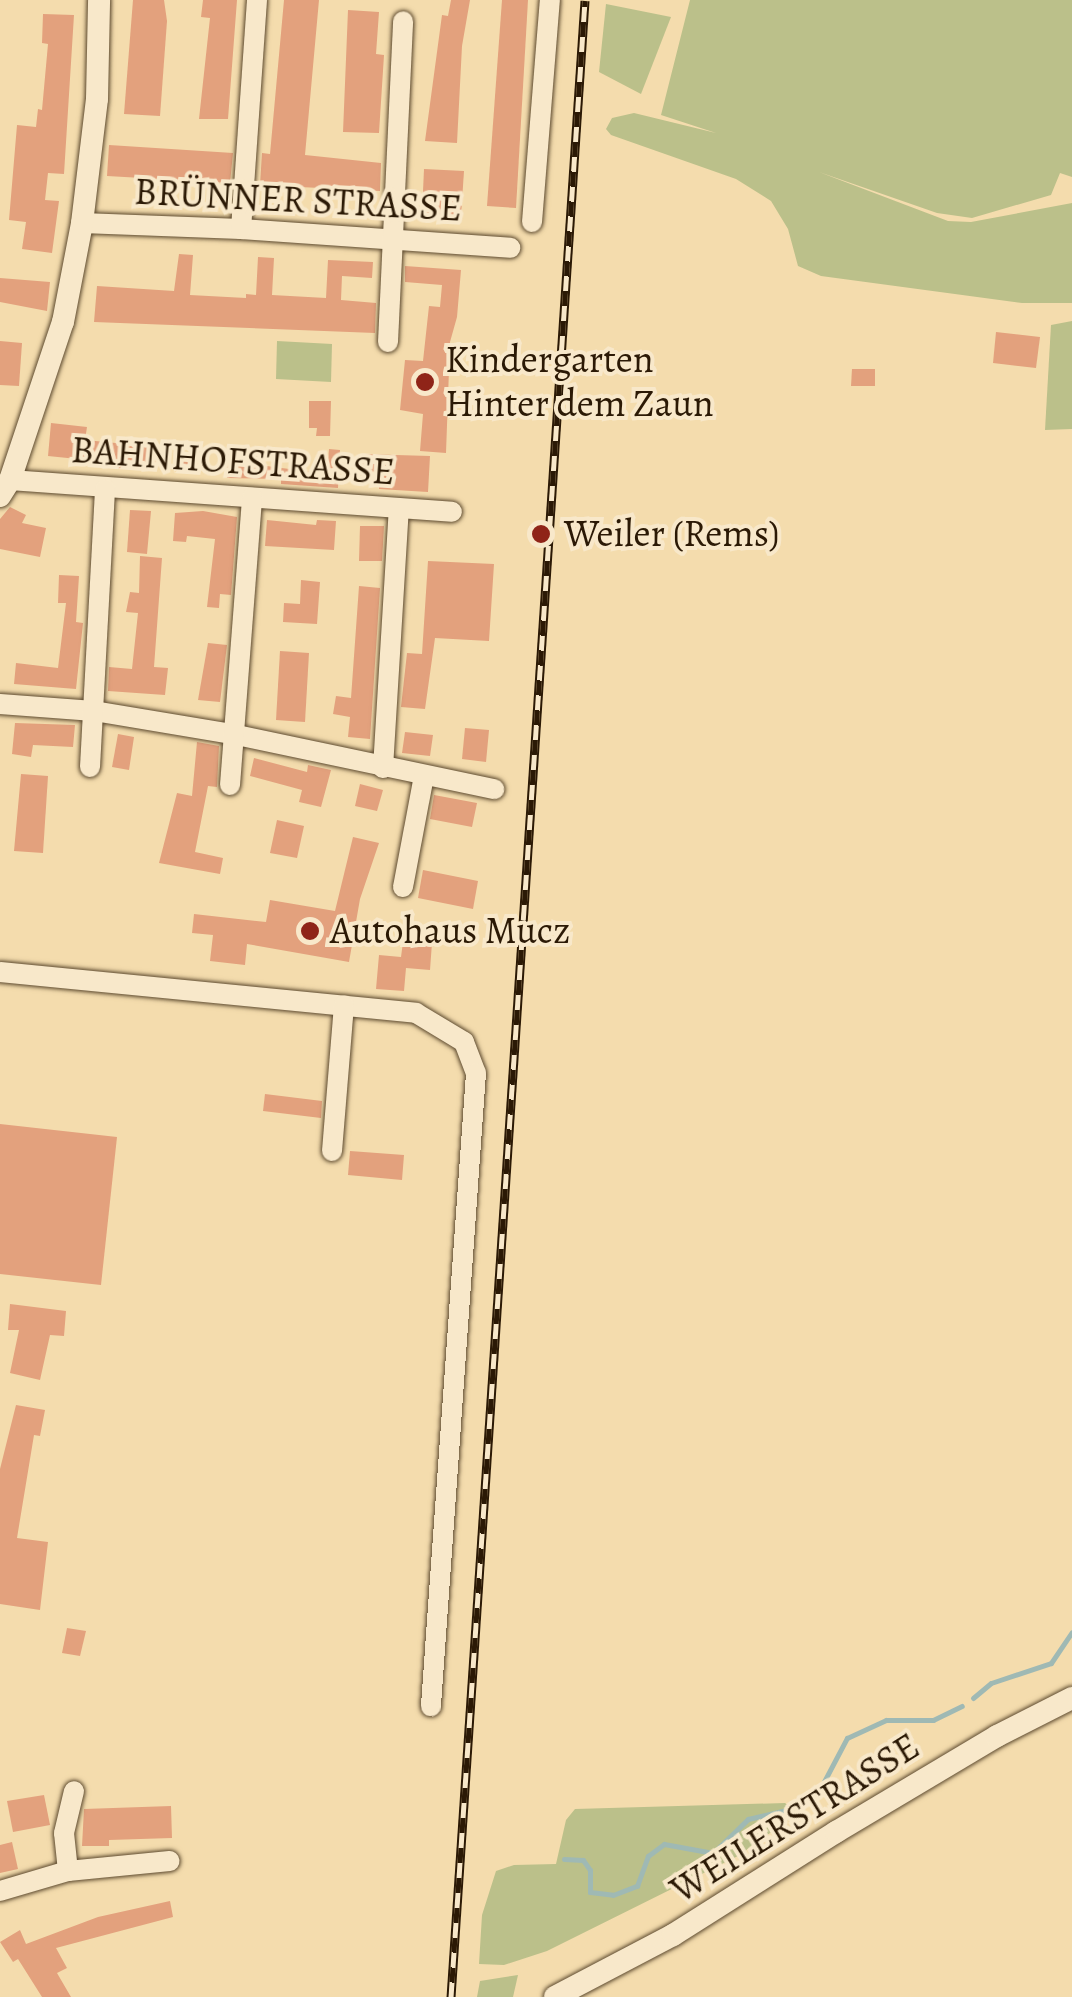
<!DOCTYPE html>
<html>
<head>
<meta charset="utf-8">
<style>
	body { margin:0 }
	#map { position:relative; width:1072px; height:1997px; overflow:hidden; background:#f4dcad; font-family:Alegreya,serif }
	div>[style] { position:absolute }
	.green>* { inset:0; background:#bbc08a }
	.stream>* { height:5px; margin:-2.5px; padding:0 2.5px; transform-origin:2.5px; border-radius:2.5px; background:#9fb9b4 }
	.building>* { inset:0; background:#e3a17d }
	.roads { filter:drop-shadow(0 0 2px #5d4a2f) drop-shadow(0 0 2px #5d4a2f) }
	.minor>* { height:20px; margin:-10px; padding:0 10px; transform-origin:10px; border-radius:10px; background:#f8e8ca }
	.tertiary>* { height:22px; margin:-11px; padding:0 11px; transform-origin:11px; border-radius:11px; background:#f8e8ca }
	.rail>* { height:9px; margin-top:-4.5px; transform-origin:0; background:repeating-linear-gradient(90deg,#f8e8ca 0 15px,#2b1905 0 30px); box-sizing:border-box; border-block:2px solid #2b1905 }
	.dots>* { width:28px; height:28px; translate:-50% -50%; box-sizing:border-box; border:5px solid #f8e8ca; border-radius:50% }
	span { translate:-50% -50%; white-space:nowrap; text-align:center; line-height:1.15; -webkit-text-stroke:8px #f8e8ca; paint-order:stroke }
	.street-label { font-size:38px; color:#2b1905 }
	.poi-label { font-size:38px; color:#2b1905 }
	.left { translate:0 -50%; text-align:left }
</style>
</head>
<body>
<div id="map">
	<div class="green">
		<div style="clip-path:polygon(690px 0,1072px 0,1072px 177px,1060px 173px,1051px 195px,972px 218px,937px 213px,819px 172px,948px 221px,971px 222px,1072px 203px,1072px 303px,1022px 303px,821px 276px,798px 266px,788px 229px,771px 201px,736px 179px,611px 135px,606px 129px,612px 118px,634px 113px,716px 133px,661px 115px)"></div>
		<div style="clip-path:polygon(606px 4px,671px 17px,641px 94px,599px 72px)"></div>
		<div style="clip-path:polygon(1072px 321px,1072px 429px,1045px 430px,1051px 325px)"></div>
		<div style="clip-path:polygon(277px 341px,332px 344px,331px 382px,276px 379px)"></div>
		<div style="clip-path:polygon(785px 1803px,798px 1813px,738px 1856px,547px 1951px,504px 1965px,479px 1964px,482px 1915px,496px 1871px,514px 1865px,556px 1864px,566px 1820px,575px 1809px)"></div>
		<div style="clip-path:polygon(518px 1975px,513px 1997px,477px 1997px,480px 1981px)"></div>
	</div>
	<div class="stream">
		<div style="left:973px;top:1698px;width:23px;rotate:-40deg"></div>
		<div style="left:991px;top:1683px;width:63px;rotate:-18.4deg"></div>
		<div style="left:1051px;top:1663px;width:37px;rotate:-56deg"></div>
		<div style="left:807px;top:1799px;width:14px;rotate:-34deg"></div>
		<div style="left:819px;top:1791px;width:60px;rotate:-62.2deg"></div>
		<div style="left:847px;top:1738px;width:43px;rotate:-24.8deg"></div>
		<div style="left:886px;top:1720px;width:47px"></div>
		<div style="left:933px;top:1720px;width:32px;rotate:-26deg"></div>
		<div style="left:564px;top:1859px;width:19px;rotate:3deg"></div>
		<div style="left:583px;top:1860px;width:12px;rotate:55deg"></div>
		<div style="left:590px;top:1870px;width:22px;rotate:90deg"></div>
		<div style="left:590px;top:1892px;width:23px;rotate:7deg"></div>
		<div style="left:613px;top:1895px;width:26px;rotate:-21deg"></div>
		<div style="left:637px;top:1886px;width:32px;rotate:-70deg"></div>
		<div style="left:648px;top:1856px;width:20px;rotate:-37deg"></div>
		<div style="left:664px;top:1844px;width:50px;rotate:10.4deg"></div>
		<div style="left:713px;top:1853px;width:49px;rotate:-44.2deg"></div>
		<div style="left:748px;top:1819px;width:44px;rotate:-13.1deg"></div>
	</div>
	<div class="building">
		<div style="clip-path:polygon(133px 0,164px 0,167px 21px,160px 116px,124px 114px)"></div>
		<div style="clip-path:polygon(203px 0,237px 0,228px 119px,199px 119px,210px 18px,201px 17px)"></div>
		<div style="clip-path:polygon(284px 0,319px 0,305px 155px,381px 163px,380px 191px,260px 185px,262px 153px,270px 154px)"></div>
		<div style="clip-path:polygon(451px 0,470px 0,462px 46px,457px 143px,425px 141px,442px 15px,448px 16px)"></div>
		<div style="clip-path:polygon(502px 0,528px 0,516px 208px,487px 206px)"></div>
		<div style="clip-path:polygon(348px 10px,379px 12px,376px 54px,384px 55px,379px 133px,343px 132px)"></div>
		<div style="clip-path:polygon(43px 14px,74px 15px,64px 174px,48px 173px,45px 200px,59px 201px,52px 253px,22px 249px,26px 222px,9px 220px,17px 125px,36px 127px,38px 109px,42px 110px,48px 44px,42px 43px)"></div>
		<div style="clip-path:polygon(109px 145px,233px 153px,230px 183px,107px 176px)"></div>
		<div style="clip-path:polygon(424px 169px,464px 171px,461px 216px,422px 214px)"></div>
		<div style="clip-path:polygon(179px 254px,193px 255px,190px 295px,246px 298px,246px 294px,256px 295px,258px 257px,274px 258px,272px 295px,326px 298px,328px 260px,373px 262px,372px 278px,342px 276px,341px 300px,376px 303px,375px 333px,94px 322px,97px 286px,174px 291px)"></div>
		<div style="clip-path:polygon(405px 266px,461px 270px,457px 317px,450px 342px,446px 453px,420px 451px,423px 414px,400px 410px,405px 360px,423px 361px,429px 306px,440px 307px,442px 285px,405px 282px)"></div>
		<div style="clip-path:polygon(0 278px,50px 282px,47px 311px,0 302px)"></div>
		<div style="clip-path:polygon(996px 332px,1040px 337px,1036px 368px,993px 363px)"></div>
		<div style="clip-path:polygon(0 341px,22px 343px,19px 386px,0 385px)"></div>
		<div style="clip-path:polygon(852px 369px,875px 369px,875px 386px,851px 386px)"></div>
		<div style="clip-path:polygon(309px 401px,331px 401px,330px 436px,316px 436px,317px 428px,309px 428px)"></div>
		<div style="clip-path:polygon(51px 423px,87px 427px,85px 440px,157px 447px,155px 470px,97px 467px,97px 461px,48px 456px)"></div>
		<div style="clip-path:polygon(227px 449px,259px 449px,259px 465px,327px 474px,329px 449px,340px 450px,338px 488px,281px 484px,281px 479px,227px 478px)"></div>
		<div style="clip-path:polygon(179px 452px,199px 454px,197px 474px,178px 472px)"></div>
		<div style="clip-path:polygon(362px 454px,430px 456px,428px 492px,379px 489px,380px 472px,361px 471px)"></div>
		<div style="clip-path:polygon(10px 507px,26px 515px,22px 523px,46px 528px,40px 557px,0 549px,0 519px)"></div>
		<div style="clip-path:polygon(130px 510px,151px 511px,147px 554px,127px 552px)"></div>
		<div style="clip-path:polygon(203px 511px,237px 517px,231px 595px,220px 594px,219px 608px,207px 607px,215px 539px,187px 536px,186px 542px,173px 541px,175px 513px)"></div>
		<div style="clip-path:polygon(267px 520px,316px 525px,317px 520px,336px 521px,334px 550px,265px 546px)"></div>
		<div style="clip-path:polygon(360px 526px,384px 526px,382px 561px,359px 561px)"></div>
		<div style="clip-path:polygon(140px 556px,162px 558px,154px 667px,168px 668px,165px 695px,108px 691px,109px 667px,132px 669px,138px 613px,126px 612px,130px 592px,139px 593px)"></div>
		<div style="clip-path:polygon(428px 561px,494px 564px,489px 641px,435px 638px,425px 709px,401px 707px,407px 653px,422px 654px)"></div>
		<div style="clip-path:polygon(59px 575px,79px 576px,76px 622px,83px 623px,76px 689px,14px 684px,16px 663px,58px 668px,66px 603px,58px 603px)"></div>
		<div style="clip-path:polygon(301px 580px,320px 582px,317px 624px,283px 622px,284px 603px,300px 604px)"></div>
		<div style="clip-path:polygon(359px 586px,380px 588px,370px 739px,348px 737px,350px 717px,333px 714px,336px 696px,351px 698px)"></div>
		<div style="clip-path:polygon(208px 643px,227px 645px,220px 702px,198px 700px)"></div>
		<div style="clip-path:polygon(280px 651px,309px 653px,305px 722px,276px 720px)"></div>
		<div style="clip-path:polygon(15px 723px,75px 725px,73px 747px,33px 745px,31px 757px,12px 754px)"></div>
		<div style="clip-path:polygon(465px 728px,489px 730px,486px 762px,462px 759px)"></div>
		<div style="clip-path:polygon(405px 732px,433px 735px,430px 756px,402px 753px)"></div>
		<div style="clip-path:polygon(118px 734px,134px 737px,129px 770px,112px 767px)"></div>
		<div style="clip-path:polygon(197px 742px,219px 746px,217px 787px,208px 786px,195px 852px,223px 858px,220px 874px,159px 863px,177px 793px,192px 796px)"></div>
		<div style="clip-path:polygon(254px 758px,307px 772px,308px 765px,331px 770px,321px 807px,299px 802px,302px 790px,250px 776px)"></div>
		<div style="clip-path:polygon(21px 774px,48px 776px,43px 853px,14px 851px)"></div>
		<div style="clip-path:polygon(360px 784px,383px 790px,377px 811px,355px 806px)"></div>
		<div style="clip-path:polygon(434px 795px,477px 803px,472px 827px,430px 819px)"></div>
		<div style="clip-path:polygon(277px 820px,304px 826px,297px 858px,270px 853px)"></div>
		<div style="clip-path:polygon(353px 837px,379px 843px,360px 899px,349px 962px,247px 944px,245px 965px,210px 961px,213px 935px,192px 933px,194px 914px,266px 922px,270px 900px,335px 911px)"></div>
		<div style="clip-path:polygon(423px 870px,478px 881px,473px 909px,418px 898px)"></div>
		<div style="clip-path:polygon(405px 927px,433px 929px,430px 970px,406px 968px,404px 991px,376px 989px,379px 955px,401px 957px)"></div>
		<div style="clip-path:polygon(265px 1094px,322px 1101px,321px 1118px,263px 1111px)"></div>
		<div style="clip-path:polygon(0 1124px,117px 1137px,101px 1285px,0 1274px)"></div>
		<div style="clip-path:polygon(350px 1151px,404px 1155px,402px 1180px,348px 1175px)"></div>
		<div style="clip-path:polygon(10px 1304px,66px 1311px,64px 1336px,50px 1335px,40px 1380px,10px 1373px,19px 1330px,8px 1330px)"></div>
		<div style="clip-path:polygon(16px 1405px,45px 1410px,40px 1436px,34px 1435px,17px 1538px,48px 1542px,40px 1610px,0 1604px,0 1469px)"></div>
		<div style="clip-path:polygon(67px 1628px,86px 1631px,80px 1656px,62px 1653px)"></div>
		<div style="clip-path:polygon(44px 1795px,50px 1825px,13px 1832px,7px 1801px)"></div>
		<div style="clip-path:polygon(171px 1806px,172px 1838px,109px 1840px,109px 1846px,82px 1846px,84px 1809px)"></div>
		<div style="clip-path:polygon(12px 1842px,18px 1869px,0 1873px,0 1845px)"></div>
		<div style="clip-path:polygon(170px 1901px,173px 1917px,56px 1948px,67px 1968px,57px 1973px,71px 1997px,42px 1997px,18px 1959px,13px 1962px,0 1942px,20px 1930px,26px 1944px,98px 1917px)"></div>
	</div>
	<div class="roads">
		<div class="minor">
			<div style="left:532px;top:222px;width:223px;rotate:-85.4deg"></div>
			<div style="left:82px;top:223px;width:159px;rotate:2.2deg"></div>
			<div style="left:241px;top:229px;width:270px;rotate:4deg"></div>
			<div style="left:241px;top:229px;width:230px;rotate:-86deg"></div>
			<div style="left:388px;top:342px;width:321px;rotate:-87.3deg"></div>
			<div style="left:10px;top:480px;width:443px;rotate:4.1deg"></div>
			<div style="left:0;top:704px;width:94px;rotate:4.3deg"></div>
			<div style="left:94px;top:711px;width:145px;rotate:9.5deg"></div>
			<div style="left:237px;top:735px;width:263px;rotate:11.9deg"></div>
			<div style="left:90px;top:767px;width:278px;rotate:-86.9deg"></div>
			<div style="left:383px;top:768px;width:260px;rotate:-86.5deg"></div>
			<div style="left:230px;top:785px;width:288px;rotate:-85.6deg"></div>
			<div style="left:403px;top:887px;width:113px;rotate:-79.3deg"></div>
			<div style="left:0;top:972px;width:418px;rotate:5.6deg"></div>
			<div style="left:416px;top:1013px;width:56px;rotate:31.1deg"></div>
			<div style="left:464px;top:1042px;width:33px;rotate:69deg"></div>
			<div style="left:476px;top:1073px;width:635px;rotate:94.07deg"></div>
			<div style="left:332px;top:1151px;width:146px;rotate:-85.3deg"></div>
			<div style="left:68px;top:1871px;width:38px;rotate:-96deg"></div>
			<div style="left:64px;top:1833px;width:43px;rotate:-76.6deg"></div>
			<div style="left:0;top:1891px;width:71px;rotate:-16.4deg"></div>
			<div style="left:68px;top:1871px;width:102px;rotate:-5.6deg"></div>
		</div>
		<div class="tertiary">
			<div style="left:0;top:496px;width:19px;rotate:-58deg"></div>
			<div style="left:10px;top:480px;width:167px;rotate:-71.5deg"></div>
			<div style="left:63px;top:322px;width:101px;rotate:-79.1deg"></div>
			<div style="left:82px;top:223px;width:125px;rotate:-83.1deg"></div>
			<div style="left:97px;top:99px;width:99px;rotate:-88.8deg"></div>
			<div style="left:555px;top:1997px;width:133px;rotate:-27.7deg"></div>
			<div style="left:673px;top:1935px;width:193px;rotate:-32.3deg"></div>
			<div style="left:836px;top:1832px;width:187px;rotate:-30.8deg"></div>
			<div style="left:997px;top:1736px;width:84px;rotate:-26.9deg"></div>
		</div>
	</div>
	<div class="rail">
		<div style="left:451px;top:1997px;width:2001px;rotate:-86.16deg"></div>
	</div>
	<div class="dots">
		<div style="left:425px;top:382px;background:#8f2418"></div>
		<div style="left:541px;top:534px;background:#8f2418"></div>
		<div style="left:310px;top:931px;background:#8f2418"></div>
	</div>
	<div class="street-label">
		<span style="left:298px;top:200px;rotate:3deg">BRÜNNER STRASSE</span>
		<span style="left:233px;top:461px;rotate:4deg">BAHNHOFSTRASSE</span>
		<span style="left:795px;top:1818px;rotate:-32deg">WEILERSTRASSE</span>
	</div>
	<div class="poi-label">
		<span class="left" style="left:445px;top:382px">Kindergarten<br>Hinter dem Zaun</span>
		<span class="left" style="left:564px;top:534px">Weiler (Rems)</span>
		<span class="left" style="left:330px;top:931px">Autohaus Mucz</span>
	</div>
</div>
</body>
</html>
